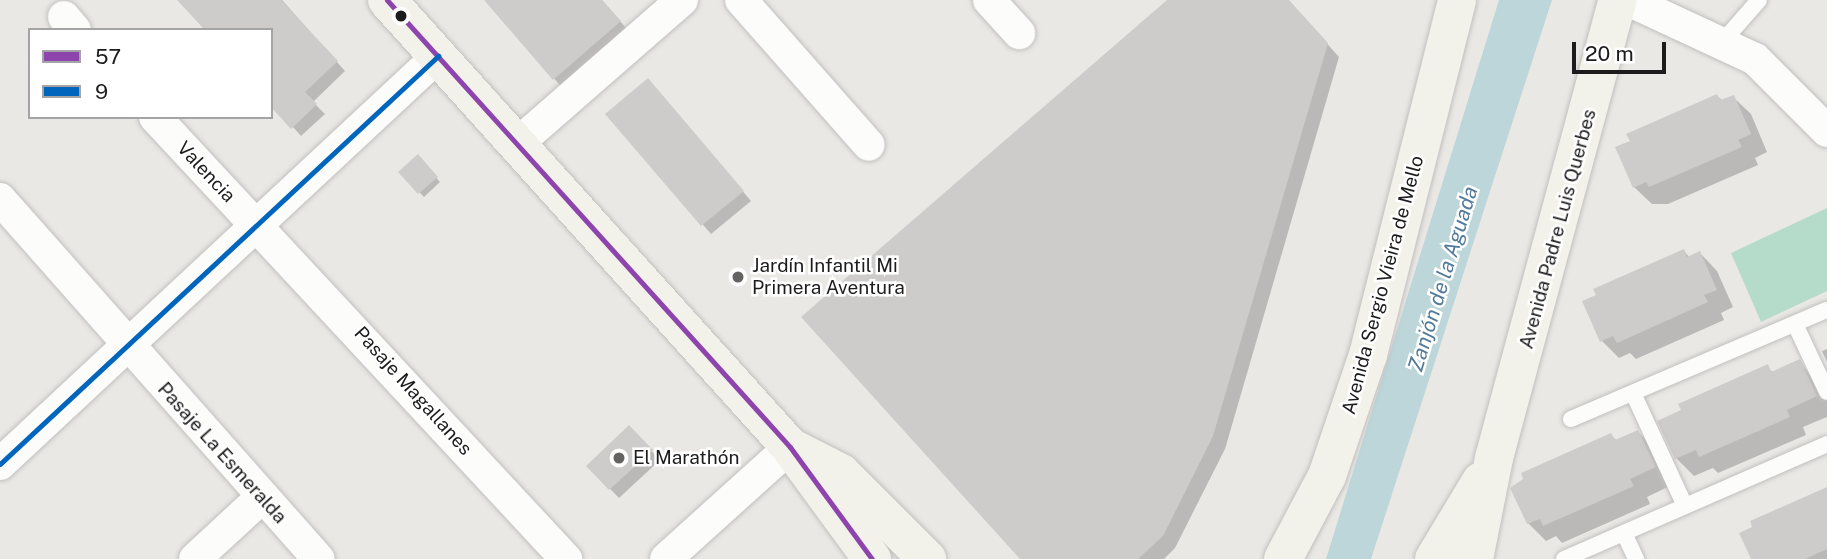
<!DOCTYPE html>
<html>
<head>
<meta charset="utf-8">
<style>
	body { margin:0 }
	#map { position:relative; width:1827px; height:559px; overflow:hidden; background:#eae8e5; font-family:"Public Sans",sans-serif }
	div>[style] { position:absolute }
	.pitch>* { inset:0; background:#b5dcca }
	.water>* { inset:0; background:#bcd6da }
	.shadow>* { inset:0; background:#0003 }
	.building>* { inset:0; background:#ceccca }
	.roads { filter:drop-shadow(0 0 2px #c1c0bf) drop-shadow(0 0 2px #c1c0bf) }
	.lane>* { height:16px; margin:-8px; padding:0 8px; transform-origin:8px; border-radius:8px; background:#fcfcfb }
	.street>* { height:32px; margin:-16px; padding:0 16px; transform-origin:16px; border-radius:16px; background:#fcfcfb }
	.secondary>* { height:38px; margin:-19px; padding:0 19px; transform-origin:19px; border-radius:19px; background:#f2f1ea }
	.bus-1>* { height:5px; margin:-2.5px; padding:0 2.5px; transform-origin:2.5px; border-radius:2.5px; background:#8e44ad }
	.bus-2>* { height:5px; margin:-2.5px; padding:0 2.5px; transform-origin:2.5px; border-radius:2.5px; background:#0065bd }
	.dots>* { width:19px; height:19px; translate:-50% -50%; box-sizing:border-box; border:4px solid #fff; border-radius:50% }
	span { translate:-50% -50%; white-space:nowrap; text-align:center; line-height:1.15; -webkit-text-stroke:5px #fff; paint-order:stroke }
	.street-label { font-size:19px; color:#1c1c1c }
	.poi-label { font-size:19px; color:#1c1c1c }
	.left { translate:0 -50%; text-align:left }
	.water-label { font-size:21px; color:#51799a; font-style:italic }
	.legend { position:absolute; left:28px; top:28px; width:245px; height:91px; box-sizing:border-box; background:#fff; border:2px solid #a4a4a4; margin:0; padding:9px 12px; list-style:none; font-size:21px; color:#1c1c1c }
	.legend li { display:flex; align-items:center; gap:14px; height:35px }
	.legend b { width:35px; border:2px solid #a4a4a4 }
	.scale { position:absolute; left:1572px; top:42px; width:94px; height:32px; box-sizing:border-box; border:4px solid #1c1c1c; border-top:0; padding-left:9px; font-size:21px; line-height:24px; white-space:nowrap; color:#1c1c1c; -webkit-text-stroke:5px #fff; paint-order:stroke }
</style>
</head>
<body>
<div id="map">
	<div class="pitch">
		<div style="clip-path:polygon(1827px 208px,1827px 291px,1761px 322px,1731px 253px)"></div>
	</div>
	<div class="water">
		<div style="clip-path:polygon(1499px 0,1552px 0,1371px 559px,1326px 559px)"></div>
	</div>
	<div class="shadow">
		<div style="clip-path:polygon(178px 0,282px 0,345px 71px,313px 102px,325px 114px,301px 136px,293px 127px,271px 30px,205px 30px)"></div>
		<div style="clip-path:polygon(485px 0,602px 0,632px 35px,566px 92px)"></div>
		<div style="clip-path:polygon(1169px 0,1288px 0,1339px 57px,1225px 449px,1175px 548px,1164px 559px,1022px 559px)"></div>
		<div style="clip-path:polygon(656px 89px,751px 201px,711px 234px,608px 114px)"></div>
		<div style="clip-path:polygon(1717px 96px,1723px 101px,1733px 97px,1751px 114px,1767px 152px,1755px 158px,1758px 165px,1668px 204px,1652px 204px,1634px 187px)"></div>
		<div style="clip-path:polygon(418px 157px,440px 182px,424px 197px,401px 172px)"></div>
		<div style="clip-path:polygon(1684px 251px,1690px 258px,1700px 253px,1717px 271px,1733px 307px,1721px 313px,1724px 320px,1636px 359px,1630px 353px,1619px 358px,1602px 341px)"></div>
		<div style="clip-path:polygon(1827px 349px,1827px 362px,1822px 351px)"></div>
		<div style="clip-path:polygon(1800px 361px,1827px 400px,1827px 417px,1803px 427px,1806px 435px,1718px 473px,1713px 468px,1694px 476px,1676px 458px,1767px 366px,1773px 373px)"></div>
		<div style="clip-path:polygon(629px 427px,660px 460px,619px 498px,588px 466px)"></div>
		<div style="clip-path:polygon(1638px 432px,1655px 449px,1672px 485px,1647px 497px,1650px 504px,1562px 543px,1556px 536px,1546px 541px,1528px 523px,1611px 435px,1617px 441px)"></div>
		<div style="clip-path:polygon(1827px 488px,1827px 559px,1753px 559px)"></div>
	</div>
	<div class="building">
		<div style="clip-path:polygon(177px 0,281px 0,338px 61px,305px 92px,317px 104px,291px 129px,271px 107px,271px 30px,205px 30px)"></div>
		<div style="clip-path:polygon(484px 0,602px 0,621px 21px,553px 80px)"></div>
		<div style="clip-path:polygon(1167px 0,1289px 0,1328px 43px,1213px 436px,1163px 536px,1138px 559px,1020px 559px,801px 317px)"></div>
		<div style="clip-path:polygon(648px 78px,744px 191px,701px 226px,605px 114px)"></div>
		<div style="clip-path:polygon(1717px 94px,1720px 100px,1734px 95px,1751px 134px,1738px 140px,1742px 147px,1649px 187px,1646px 182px,1633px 188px,1615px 147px,1630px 141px,1626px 134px)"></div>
		<div style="clip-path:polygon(418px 154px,438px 177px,418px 194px,398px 172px)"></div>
		<div style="clip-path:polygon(1684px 249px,1687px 257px,1700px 251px,1717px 290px,1704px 295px,1708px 302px,1617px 343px,1613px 336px,1600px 342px,1582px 301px,1596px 295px,1593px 289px)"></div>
		<div style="clip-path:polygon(1800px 359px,1817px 396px,1787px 410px,1790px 417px,1699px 457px,1696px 450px,1675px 459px,1657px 421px,1681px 410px,1678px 404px,1768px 364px,1771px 372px)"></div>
		<div style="clip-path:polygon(629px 425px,653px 450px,609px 490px,586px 466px)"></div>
		<div style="clip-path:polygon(1638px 430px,1656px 467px,1630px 479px,1634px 486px,1543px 526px,1540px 519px,1527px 524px,1510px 488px,1523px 479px,1521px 473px,1611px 433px,1615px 440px)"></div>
		<div style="clip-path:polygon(1827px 487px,1827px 549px,1805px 559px,1751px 559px,1739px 533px,1752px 527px,1750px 521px)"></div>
	</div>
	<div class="roads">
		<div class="lane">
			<div style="left:1724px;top:40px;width:53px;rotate:-48.8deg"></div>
			<div style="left:1795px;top:324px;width:75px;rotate:64.8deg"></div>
			<div style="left:1633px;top:393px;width:124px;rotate:65.3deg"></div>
			<div style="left:1571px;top:419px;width:278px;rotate:-23.1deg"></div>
			<div style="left:1624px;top:533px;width:29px;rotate:65deg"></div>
			<div style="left:1564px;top:559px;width:287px;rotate:-23.6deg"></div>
		</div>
		<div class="street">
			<div style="left:741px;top:0;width:193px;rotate:48.6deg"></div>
			<div style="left:989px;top:0;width:45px;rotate:47.7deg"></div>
			<div style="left:1628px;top:0;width:140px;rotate:24.9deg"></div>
			<div style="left:1755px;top:59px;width:102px;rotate:45deg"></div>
			<div style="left:64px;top:17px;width:17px;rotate:50deg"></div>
			<div style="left:155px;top:117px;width:604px;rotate:47.08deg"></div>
			<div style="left:517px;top:144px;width:219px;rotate:-41.1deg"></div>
			<div style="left:0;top:199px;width:481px;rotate:48.5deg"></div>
			<div style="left:0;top:464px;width:599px;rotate:-42.97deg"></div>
			<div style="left:195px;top:559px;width:91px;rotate:-42.8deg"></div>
			<div style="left:666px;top:559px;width:167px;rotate:-42.1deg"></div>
		</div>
		<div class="secondary">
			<div style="left:387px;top:0;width:602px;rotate:47.96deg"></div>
			<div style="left:790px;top:447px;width:139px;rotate:53.8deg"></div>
			<div style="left:792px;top:448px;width:55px;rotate:27deg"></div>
			<div style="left:841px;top:473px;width:122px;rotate:45deg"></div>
			<div style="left:1283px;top:559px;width:94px;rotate:-62.1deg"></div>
			<div style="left:1327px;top:476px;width:128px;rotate:-71.3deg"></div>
			<div style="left:1368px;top:355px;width:366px;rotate:-75.9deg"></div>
			<div style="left:1434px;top:559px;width:91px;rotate:-58.9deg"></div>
			<div style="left:1474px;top:559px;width:103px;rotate:-78.8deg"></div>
			<div style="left:1494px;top:458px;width:474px;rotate:-74.9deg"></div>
		</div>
	</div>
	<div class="bus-1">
		<div style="left:387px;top:0;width:602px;rotate:47.96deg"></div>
		<div style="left:790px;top:447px;width:139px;rotate:53.8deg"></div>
	</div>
	<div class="bus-2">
		<div style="left:0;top:464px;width:599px;rotate:-42.97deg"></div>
	</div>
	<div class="dots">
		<div style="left:401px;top:16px;background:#1c1c1c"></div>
		<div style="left:738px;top:277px;background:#646362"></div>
		<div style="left:619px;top:458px;background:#646362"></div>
	</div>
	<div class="street-label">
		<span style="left:206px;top:172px;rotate:47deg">Valencia</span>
		<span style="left:1558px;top:229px;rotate:-75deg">Avenida Padre Luis Querbes</span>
		<span style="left:1383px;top:285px;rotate:-75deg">Avenida Sergio Vieira de Mello</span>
		<span style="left:413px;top:391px;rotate:48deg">Pasaje Magallanes</span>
		<span style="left:222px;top:453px;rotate:48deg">Pasaje La Esmeralda</span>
	</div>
	<div class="poi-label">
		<span class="left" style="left:752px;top:277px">Jardín Infantil Mi<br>Primera Aventura</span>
		<span class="left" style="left:633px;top:458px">El Marathón</span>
	</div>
	<div class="water-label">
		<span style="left:1443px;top:279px;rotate:-73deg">Zanjón de la Aguada</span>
	</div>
	<ul class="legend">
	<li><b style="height:9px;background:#8e44ad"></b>57</li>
	<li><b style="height:9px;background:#0065bd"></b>9</li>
	</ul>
	<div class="scale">20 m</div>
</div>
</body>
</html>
